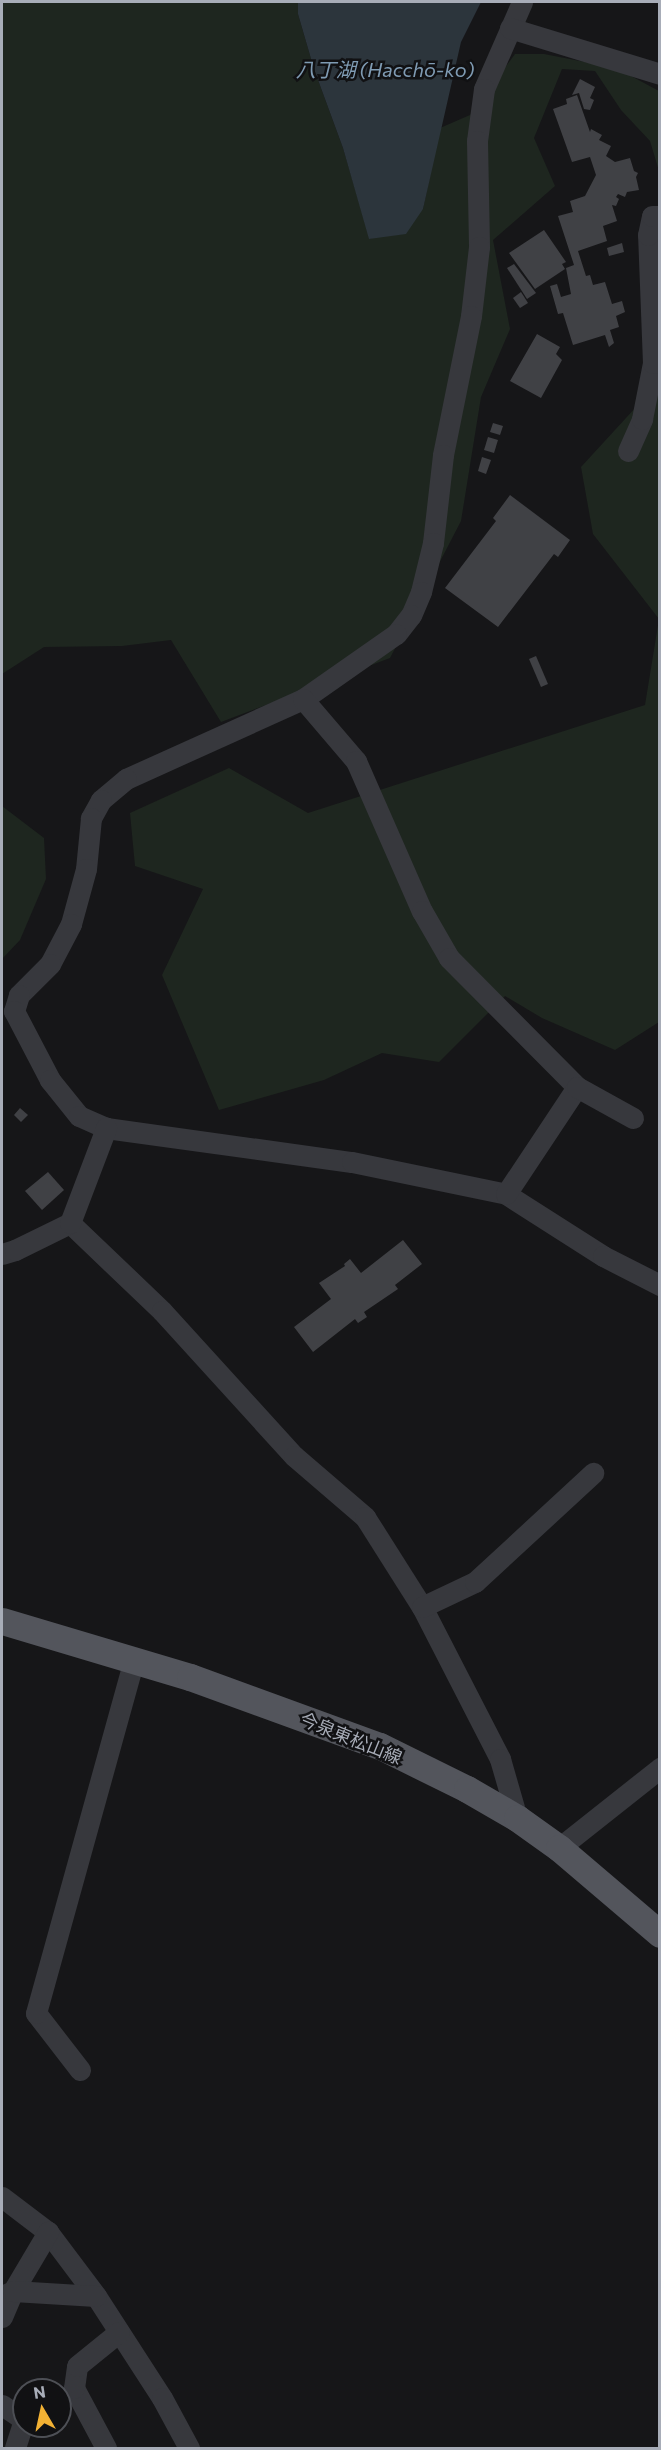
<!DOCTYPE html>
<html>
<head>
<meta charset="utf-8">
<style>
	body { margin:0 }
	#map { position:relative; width:661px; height:2450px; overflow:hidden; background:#161618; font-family:Commissioner,"Noto Sans JP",sans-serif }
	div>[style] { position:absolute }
	.green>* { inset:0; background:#1e261f }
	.water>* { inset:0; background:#2c353c }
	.building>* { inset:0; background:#404145 }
	.minor>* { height:21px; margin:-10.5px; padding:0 10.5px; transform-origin:10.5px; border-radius:10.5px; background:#37383d }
	.major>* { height:27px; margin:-13.5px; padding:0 13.5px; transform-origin:13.5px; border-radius:13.5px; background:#53555c }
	span { translate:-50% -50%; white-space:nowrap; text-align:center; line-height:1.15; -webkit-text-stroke:5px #111113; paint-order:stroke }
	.street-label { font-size:18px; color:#a8adb8 }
	.water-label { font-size:20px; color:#7f9bb3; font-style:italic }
	.frame { position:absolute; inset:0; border:3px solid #a8adb8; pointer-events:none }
	.north { position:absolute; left:12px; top:2378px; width:60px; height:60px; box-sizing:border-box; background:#111113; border:2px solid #4d4f55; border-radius:50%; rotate:351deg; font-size:16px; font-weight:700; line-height:24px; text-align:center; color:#a8adb8 }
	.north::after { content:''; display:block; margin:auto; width:21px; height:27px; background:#f2b134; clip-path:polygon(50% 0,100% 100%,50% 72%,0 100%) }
</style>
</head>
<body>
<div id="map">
	<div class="green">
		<div style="clip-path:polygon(2px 2px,298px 2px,298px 14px,314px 69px,343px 148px,370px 239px,423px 209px,440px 128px,470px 115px,515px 54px,544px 54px,616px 68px,659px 91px,659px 171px,650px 141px,621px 110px,595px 71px,562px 69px,534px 138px,555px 186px,493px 240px,510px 329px,481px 397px,461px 521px,390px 658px,221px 722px,171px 640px,122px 646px,44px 647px,2px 674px)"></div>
		<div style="clip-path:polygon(659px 382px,659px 1022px,615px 1050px,542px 1018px,505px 996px,439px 1062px,382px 1053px,324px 1080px,219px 1110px,162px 975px,203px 889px,135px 866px,130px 813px,229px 768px,308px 813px,645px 705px,659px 619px,593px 534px,581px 467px)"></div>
		<div style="clip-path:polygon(2px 806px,44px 838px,46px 879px,20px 940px,2px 959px)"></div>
	</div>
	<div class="water">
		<div style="clip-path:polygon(298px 2px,481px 2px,461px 42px,423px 209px,406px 234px,369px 239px,343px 148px,314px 69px,298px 14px)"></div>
	</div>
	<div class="building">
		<div style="clip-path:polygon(580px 79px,595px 87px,590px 98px,594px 100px,590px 110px,584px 109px,579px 93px,572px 95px)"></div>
		<div style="clip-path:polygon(577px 95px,590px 132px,591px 129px,602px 135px,599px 140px,611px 146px,606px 156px,615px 162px,630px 158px,634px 171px,638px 173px,636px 177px,639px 190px,627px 192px,625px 197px,618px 194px,616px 197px,619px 199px,616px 206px,612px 205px,617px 221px,603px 226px,607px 241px,578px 251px,586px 276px,590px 275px,593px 285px,605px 282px,612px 304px,622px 301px,625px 312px,616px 316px,619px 327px,610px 330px,614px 343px,609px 347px,605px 335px,573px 345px,563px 313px,558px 314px,550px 286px,557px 284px,561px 297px,571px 294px,566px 268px,574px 265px,558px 216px,573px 212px,570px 201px,585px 196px,596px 175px,590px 157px,572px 162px,553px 109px,567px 104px,566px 99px)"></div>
		<div style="clip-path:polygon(544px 230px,566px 262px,562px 264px,565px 269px,535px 289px,509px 253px)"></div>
		<div style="clip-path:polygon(622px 243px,624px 252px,609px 256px,607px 248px)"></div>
		<div style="clip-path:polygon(514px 264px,536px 293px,527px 299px,507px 268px)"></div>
		<div style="clip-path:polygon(521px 292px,528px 303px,520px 308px,513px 298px)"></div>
		<div style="clip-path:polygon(537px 334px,560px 347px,556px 354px,562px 360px,541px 398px,510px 381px)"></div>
		<div style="clip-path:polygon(493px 423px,503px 426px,500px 435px,490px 432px)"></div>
		<div style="clip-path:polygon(488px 437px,498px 440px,494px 453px,484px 450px)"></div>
		<div style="clip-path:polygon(482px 457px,491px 460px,486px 474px,478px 471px)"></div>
		<div style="clip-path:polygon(510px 495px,570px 540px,558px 557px,554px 554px,498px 627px,445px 588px,496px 521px,493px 518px)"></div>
		<div style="clip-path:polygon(536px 656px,548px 684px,541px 687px,529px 659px)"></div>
		<div style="clip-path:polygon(20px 1108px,28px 1115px,21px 1122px,14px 1115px)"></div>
		<div style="clip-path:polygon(48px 1172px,64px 1190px,42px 1210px,25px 1191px)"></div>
		<div style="clip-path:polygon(403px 1240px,422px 1264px,395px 1285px,398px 1289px,364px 1312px,367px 1317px,358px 1323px,355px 1319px,313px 1352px,294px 1327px,331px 1299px,319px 1283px,345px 1266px,344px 1264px,350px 1259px,361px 1273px)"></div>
	</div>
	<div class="minor">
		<div style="left:522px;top:2px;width:95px;rotate:113.6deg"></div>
		<div style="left:484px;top:89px;width:52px;rotate:97.7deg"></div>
		<div style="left:477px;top:141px;width:106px;rotate:88.9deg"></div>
		<div style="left:479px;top:247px;width:69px;rotate:96.6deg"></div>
		<div style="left:471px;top:316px;width:142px;rotate:101.4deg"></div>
		<div style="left:443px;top:455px;width:89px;rotate:96.5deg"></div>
		<div style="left:433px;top:543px;width:50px;rotate:103.8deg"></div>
		<div style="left:421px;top:592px;width:25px;rotate:113deg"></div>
		<div style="left:411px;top:615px;width:24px;rotate:128deg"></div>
		<div style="left:396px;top:634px;width:113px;rotate:145deg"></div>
		<div style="left:303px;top:699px;width:194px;rotate:155.7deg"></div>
		<div style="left:126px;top:779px;width:33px;rotate:140deg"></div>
		<div style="left:101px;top:800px;width:21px;rotate:119deg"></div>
		<div style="left:91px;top:818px;width:51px;rotate:95.6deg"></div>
		<div style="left:86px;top:869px;width:57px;rotate:105.3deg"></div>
		<div style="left:71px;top:924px;width:45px;rotate:117.7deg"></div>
		<div style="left:50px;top:964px;width:44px;rotate:135deg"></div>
		<div style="left:19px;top:995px;width:17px;rotate:107deg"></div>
		<div style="left:14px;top:1011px;width:78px;rotate:62.4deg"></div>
		<div style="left:50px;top:1080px;width:46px;rotate:51.1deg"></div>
		<div style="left:79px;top:1116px;width:30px;rotate:24deg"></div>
		<div style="left:106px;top:1128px;width:248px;rotate:7.9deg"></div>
		<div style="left:352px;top:1162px;width:157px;rotate:11.7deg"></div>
		<div style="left:506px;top:1194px;width:115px;rotate:32.6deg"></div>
		<div style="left:603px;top:1256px;width:64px;rotate:27deg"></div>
		<div style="left:510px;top:28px;width:157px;rotate:17deg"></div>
		<div style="left:628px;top:451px;width:35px;rotate:-66deg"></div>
		<div style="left:642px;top:419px;width:57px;rotate:-78.9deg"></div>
		<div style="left:653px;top:363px;width:128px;rotate:-92.2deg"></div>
		<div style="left:648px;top:235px;width:19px;rotate:-78deg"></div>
		<div style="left:652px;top:216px;width:8px"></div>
		<div style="left:303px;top:699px;width:82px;rotate:49.5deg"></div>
		<div style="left:356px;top:761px;width:164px;rotate:66.3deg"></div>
		<div style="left:422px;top:911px;width:54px;rotate:60.1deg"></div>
		<div style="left:449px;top:958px;width:182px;rotate:45.2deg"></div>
		<div style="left:577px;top:1087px;width:128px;rotate:123.6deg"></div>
		<div style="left:577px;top:1087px;width:64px;rotate:29deg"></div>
		<div style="left:70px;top:1223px;width:127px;rotate:43.7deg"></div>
		<div style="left:162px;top:1311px;width:196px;rotate:47.7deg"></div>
		<div style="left:294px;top:1456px;width:94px;rotate:40.7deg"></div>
		<div style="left:365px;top:1517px;width:107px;rotate:57.7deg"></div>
		<div style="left:422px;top:1607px;width:171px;rotate:62.8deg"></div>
		<div style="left:500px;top:1759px;width:61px;rotate:73.9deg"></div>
		<div style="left:2px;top:1254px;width:14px;rotate:-17deg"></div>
		<div style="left:15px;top:1250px;width:61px;rotate:-26.1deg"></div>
		<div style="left:70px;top:1223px;width:102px;rotate:-69.2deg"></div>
		<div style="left:422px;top:1607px;width:59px;rotate:-25.3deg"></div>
		<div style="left:475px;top:1582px;width:161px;rotate:-42.7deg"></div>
		<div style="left:559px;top:1848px;width:129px;rotate:-38.4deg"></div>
		<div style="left:80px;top:2070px;width:72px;rotate:-127.7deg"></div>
		<div style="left:36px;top:2013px;width:366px;rotate:-74.5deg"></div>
		<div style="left:2px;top:2197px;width:58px;rotate:37.3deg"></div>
		<div style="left:48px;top:2232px;width:80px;rotate:53.1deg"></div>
		<div style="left:96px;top:2296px;width:121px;rotate:57.1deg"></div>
		<div style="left:162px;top:2398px;width:57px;rotate:61.6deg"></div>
		<div style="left:2px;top:2296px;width:12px;rotate:-24deg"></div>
		<div style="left:13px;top:2291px;width:69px;rotate:-59.3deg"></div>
		<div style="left:2px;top:2317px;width:28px;rotate:-67deg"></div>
		<div style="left:13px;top:2291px;width:83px;rotate:3.4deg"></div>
		<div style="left:2px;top:2405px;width:27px;rotate:34deg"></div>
		<div style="left:24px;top:2420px;width:29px;rotate:108deg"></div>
		<div style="left:106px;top:2448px;width:68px;rotate:-118.1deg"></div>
		<div style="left:74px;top:2388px;width:22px;rotate:-82deg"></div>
		<div style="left:77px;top:2366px;width:54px;rotate:-39deg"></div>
	</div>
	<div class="major">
		<div style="left:2px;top:1621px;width:196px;rotate:16.6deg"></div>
		<div style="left:190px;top:1677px;width:202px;rotate:20deg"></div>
		<div style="left:380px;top:1746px;width:97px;rotate:26.3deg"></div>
		<div style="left:467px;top:1789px;width:58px;rotate:30.1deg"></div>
		<div style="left:517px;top:1818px;width:52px;rotate:35.5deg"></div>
		<div style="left:559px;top:1848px;width:133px;rotate:40.4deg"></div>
	</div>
	<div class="street-label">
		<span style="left:351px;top:1738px;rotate:22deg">今泉東松山線</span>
	</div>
	<div class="water-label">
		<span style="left:385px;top:69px">八丁湖 (Hacchō-ko)</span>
	</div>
	<div class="frame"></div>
	<div class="north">N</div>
</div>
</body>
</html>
